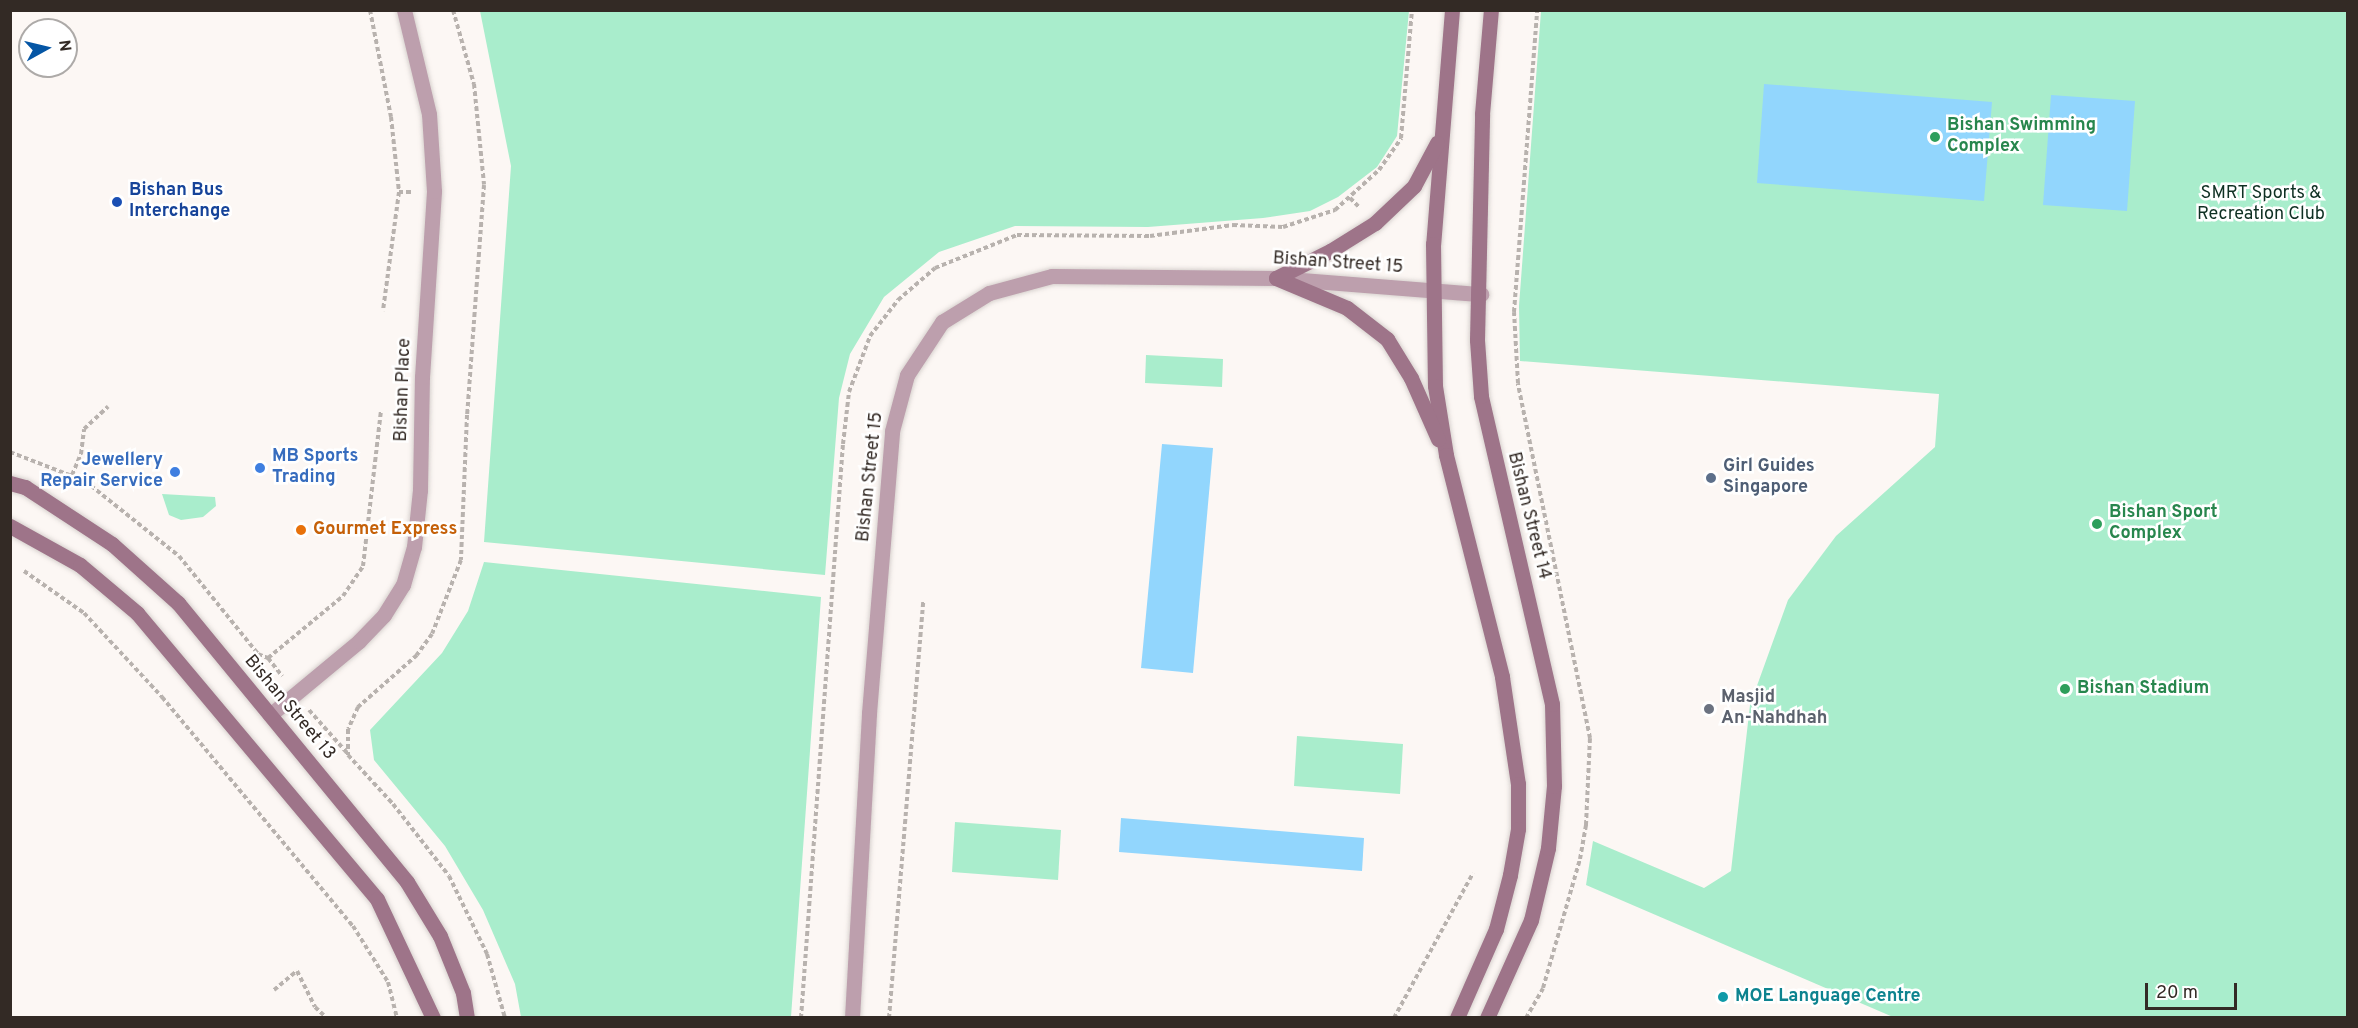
<!DOCTYPE html>
<html>
<head>
<meta charset="utf-8">
<style>
	body { margin:0 }
	#map { position:relative; width:2358px; height:1028px; overflow:hidden; background:#fcf7f4; font-family:Overpass,sans-serif }
	div>[style] { position:absolute }
	.green>* { inset:0; background:#a9edcc }
	.water>* { inset:0; background:#92d6fd }
	.path>* { height:4px; margin-top:-2px; transform-origin:0; background:repeating-linear-gradient(90deg,#b8b2ae 0 4.5px,transparent 0 7.5px) }
	.roads { filter:drop-shadow(0 0 2px #d8d2cf) drop-shadow(0 0 2px #d8d2cf) }
	.street>* { height:15px; margin:-7.5px; padding:0 7.5px; transform-origin:7.5px; border-radius:7.5px; background:#bd9fad }
	.secondary>* { height:15px; margin:-7.5px; padding:0 7.5px; transform-origin:7.5px; border-radius:7.5px; background:#9e7489 }
	.dots>* { width:16px; height:16px; translate:-50% -50%; box-sizing:border-box; border:3px solid #fff; border-radius:50% }
	span { translate:-50% -50%; white-space:nowrap; text-align:center; line-height:1.15; -webkit-text-stroke:5px #fff; paint-order:stroke }
	.leisure-label { font-size:18px; color:#27864d; font-weight:700 }
	.left { translate:0 -50%; text-align:left }
	.transit-label { font-size:18px; color:#164399; font-weight:700 }
	.park-label { font-size:18px; color:#0f3023 }
	.street-label { font-size:18px; color:#332a25 }
	.shop-label { font-size:18px; color:#366cbe; font-weight:700 }
	.right { translate:-100% -50%; text-align:right }
	.service-label { font-size:18px; color:#4e5e75; font-weight:700 }
	.food-label { font-size:18px; color:#c56008; font-weight:700 }
	.worship-label { font-size:18px; color:#5b616d; font-weight:700 }
	.culture-label { font-size:18px; color:#0d838f; font-weight:700 }
	.frame { position:absolute; inset:0; border:12px solid #332a25; pointer-events:none }
	.north { position:absolute; left:18px; top:18px; width:60px; height:60px; box-sizing:border-box; background:#fff; border:2px solid #adaaa8; border-radius:50%; rotate:82deg; font-size:16px; font-weight:700; line-height:24px; text-align:center; color:#332a25 }
	.north::after { content:''; display:block; margin:auto; width:21px; height:27px; background:#0556a5; clip-path:polygon(50% 0,100% 100%,50% 72%,0 100%) }
	.scale { position:absolute; left:2145px; top:983px; width:92px; height:27px; box-sizing:border-box; border:3px solid #332a25; border-top:0; padding-left:8px; font-size:18px; line-height:21px; white-space:nowrap; color:#332a25; -webkit-text-stroke:4px #fff; paint-order:stroke }
</style>
</head>
<body>
<div id="map">
	<div class="green">
		<div style="clip-path:polygon(480px 11px,480px 10px,1409px 11px,1397px 136px,1377px 167px,1338px 197px,1310px 211px,1263px 218px,1148px 227px,1015px 226px,939px 252px,884px 297px,850px 354px,839px 398px,825px 575px,484px 542px,511px 166px)"></div>
		<div style="clip-path:polygon(1541px 11px,2347px 11px,2347px 1017px,1893px 1017px,1586px 885px,1593px 841px,1704px 888px,1731px 871px,1750px 705px,1788px 600px,1836px 536px,1935px 447px,1939px 394px,1520px 361px,1519px 306px)"></div>
		<div style="clip-path:polygon(1146px 355px,1223px 359px,1222px 387px,1145px 383px)"></div>
		<div style="clip-path:polygon(162px 494px,215px 497px,216px 506px,203px 517px,181px 520px,169px 515px)"></div>
		<div style="clip-path:polygon(484px 562px,821px 597px,791px 1017px,521px 1017px,515px 984px,483px 910px,445px 846px,374px 760px,370px 730px,442px 653px,468px 611px)"></div>
		<div style="clip-path:polygon(1297px 736px,1403px 744px,1400px 794px,1294px 786px)"></div>
		<div style="clip-path:polygon(955px 822px,1061px 830px,1058px 880px,952px 872px)"></div>
	</div>
	<div class="water">
		<div style="clip-path:polygon(1764px 84px,1992px 102px,1984px 201px,1757px 183px)"></div>
		<div style="clip-path:polygon(2051px 95px,2135px 101px,2127px 211px,2043px 205px)"></div>
		<div style="clip-path:polygon(1162px 444px,1213px 448px,1193px 673px,1141px 668px)"></div>
		<div style="clip-path:polygon(1121px 818px,1364px 838px,1362px 871px,1119px 852px)"></div>
	</div>
	<div class="path">
		<div style="left:370px;top:10px;width:109px;rotate:78.9deg"></div>
		<div style="left:391px;top:117px;width:75px;rotate:83.9deg"></div>
		<div style="left:399px;top:192px;width:120px;rotate:97.7deg"></div>
		<div style="left:453px;top:10px;width:77px;rotate:74.2deg"></div>
		<div style="left:474px;top:84px;width:101px;rotate:84.3deg"></div>
		<div style="left:484px;top:185px;width:231px;rotate:94.2deg"></div>
		<div style="left:467px;top:415px;width:145px;rotate:92.4deg"></div>
		<div style="left:461px;top:560px;width:79px;rotate:111.4deg"></div>
		<div style="left:432px;top:634px;width:26px;rotate:126deg"></div>
		<div style="left:417px;top:655px;width:79px;rotate:138.6deg"></div>
		<div style="left:358px;top:707px;width:24px;rotate:114deg"></div>
		<div style="left:348px;top:729px;width:26px;rotate:90deg"></div>
		<div style="left:348px;top:755px;width:67px;rotate:47.4deg"></div>
		<div style="left:393px;top:804px;width:91px;rotate:52.1deg"></div>
		<div style="left:449px;top:876px;width:87px;rotate:64deg"></div>
		<div style="left:487px;top:954px;width:66px;rotate:74.3deg"></div>
		<div style="left:399px;top:192px;width:14px"></div>
		<div style="left:1350px;top:198px;width:14px;rotate:45deg"></div>
		<div style="left:10px;top:452px;width:80px;rotate:21.1deg"></div>
		<div style="left:85px;top:481px;width:120px;rotate:38.6deg"></div>
		<div style="left:179px;top:556px;width:126px;rotate:51.1deg"></div>
		<div style="left:258px;top:654px;width:11px;rotate:22deg"></div>
		<div style="left:268px;top:658px;width:23px;rotate:52deg"></div>
		<div style="left:72px;top:475px;width:23px;rotate:-67deg"></div>
		<div style="left:81px;top:454px;width:25px;rotate:-83deg"></div>
		<div style="left:84px;top:429px;width:33px;rotate:-43deg"></div>
		<div style="left:24px;top:571px;width:73px;rotate:35deg"></div>
		<div style="left:84px;top:613px;width:115px;rotate:47.1deg"></div>
		<div style="left:162px;top:697px;width:298px;rotate:50.2deg"></div>
		<div style="left:353px;top:926px;width:66px;rotate:58deg"></div>
		<div style="left:388px;top:982px;width:37px;rotate:76deg"></div>
		<div style="left:268px;top:658px;width:97px;rotate:-39.6deg"></div>
		<div style="left:343px;top:596px;width:36px;rotate:-56deg"></div>
		<div style="left:363px;top:566px;width:157px;rotate:-83.4deg"></div>
		<div style="left:309px;top:710px;width:59px;rotate:48.4deg"></div>
		<div style="left:274px;top:990px;width:30px;rotate:-40deg"></div>
		<div style="left:297px;top:971px;width:40px;rotate:63.4deg"></div>
		<div style="left:315px;top:1007px;width:16px;rotate:43deg"></div>
		<div style="left:801px;top:1018px;width:576px;rotate:-85.82deg"></div>
		<div style="left:843px;top:444px;width:52px;rotate:-83.4deg"></div>
		<div style="left:849px;top:392px;width:60px;rotate:-69.4deg"></div>
		<div style="left:870px;top:336px;width:46px;rotate:-52.1deg"></div>
		<div style="left:898px;top:300px;width:49px;rotate:-40.9deg"></div>
		<div style="left:935px;top:268px;width:88px;rotate:-21.9deg"></div>
		<div style="left:1017px;top:235px;width:133px;rotate:0.4deg"></div>
		<div style="left:1150px;top:236px;width:84px;rotate:-7.5deg"></div>
		<div style="left:1233px;top:225px;width:50px;rotate:2.3deg"></div>
		<div style="left:1283px;top:227px;width:55px;rotate:-18.1deg"></div>
		<div style="left:1335px;top:210px;width:59px;rotate:-42.3deg"></div>
		<div style="left:1379px;top:170px;width:39px;rotate:-55deg"></div>
		<div style="left:1401px;top:138px;width:128px;rotate:-85.1deg"></div>
		<div style="left:889px;top:1018px;width:418px;rotate:-85.3deg"></div>
		<div style="left:1394px;top:1018px;width:165px;rotate:-61.4deg"></div>
		<div style="left:1526px;top:1018px;width:34px;rotate:-60deg"></div>
		<div style="left:1543px;top:988px;width:134px;rotate:-74deg"></div>
		<div style="left:1580px;top:859px;width:35px;rotate:-80deg"></div>
		<div style="left:1586px;top:825px;width:87px;rotate:-87.4deg"></div>
		<div style="left:1590px;top:738px;width:362px;rotate:-101.5deg"></div>
		<div style="left:1518px;top:383px;width:71px;rotate:-93.2deg"></div>
		<div style="left:1514px;top:312px;width:303px;rotate:-85.6deg"></div>
	</div>
	<div class="roads">
		<div class="street">
			<div style="left:270px;top:715px;width:116px;rotate:-39.7deg"></div>
			<div style="left:359px;top:641px;width:36px;rotate:-46deg"></div>
			<div style="left:384px;top:615px;width:36px;rotate:-58deg"></div>
			<div style="left:403px;top:585px;width:40px;rotate:-74deg"></div>
			<div style="left:414px;top:547px;width:57px;rotate:-84deg"></div>
			<div style="left:420px;top:490px;width:113px;rotate:-89deg"></div>
			<div style="left:422px;top:377px;width:186px;rotate:-86.3deg"></div>
			<div style="left:434px;top:191px;width:77px;rotate:-93.7deg"></div>
			<div style="left:429px;top:114px;width:107px;rotate:-103.5deg"></div>
			<div style="left:852px;top:1018px;width:305px;rotate:-86.8deg"></div>
			<div style="left:869px;top:713px;width:283px;rotate:-85.3deg"></div>
			<div style="left:892px;top:431px;width:58px;rotate:-75deg"></div>
			<div style="left:907px;top:375px;width:64px;rotate:-56.6deg"></div>
			<div style="left:942px;top:322px;width:55px;rotate:-31.7deg"></div>
			<div style="left:989px;top:293px;width:65px;rotate:-15.1deg"></div>
			<div style="left:1052px;top:276px;width:224px;rotate:0.5deg"></div>
			<div style="left:1276px;top:278px;width:206px;rotate:4.5deg"></div>
		</div>
		<div class="secondary">
			<div style="left:1452px;top:10px;width:235px;rotate:94.6deg"></div>
			<div style="left:1433px;top:244px;width:142px;rotate:89.2deg"></div>
			<div style="left:1435px;top:386px;width:70px;rotate:80.9deg"></div>
			<div style="left:1446px;top:455px;width:229px;rotate:75.8deg"></div>
			<div style="left:1502px;top:677px;width:108px;rotate:81.5deg"></div>
			<div style="left:1518px;top:784px;width:45px;rotate:90deg"></div>
			<div style="left:1518px;top:829px;width:47px;rotate:99.9deg"></div>
			<div style="left:1510px;top:875px;width:56px;rotate:104.5deg"></div>
			<div style="left:1496px;top:929px;width:97px;rotate:113.7deg"></div>
			<div style="left:1276px;top:278px;width:77px;rotate:22.9deg"></div>
			<div style="left:1347px;top:308px;width:51px;rotate:37.8deg"></div>
			<div style="left:1387px;top:339px;width:46px;rotate:58.4deg"></div>
			<div style="left:1411px;top:378px;width:67px;rotate:66.1deg"></div>
			<div style="left:1276px;top:278px;width:60px;rotate:-26.6deg"></div>
			<div style="left:1330px;top:251px;width:53px;rotate:-31.9deg"></div>
			<div style="left:1375px;top:223px;width:54px;rotate:-43.5deg"></div>
			<div style="left:1414px;top:186px;width:49px;rotate:-61.9deg"></div>
			<div style="left:10px;top:483px;width:16px;rotate:15deg"></div>
			<div style="left:25px;top:487px;width:104px;rotate:33.2deg"></div>
			<div style="left:112px;top:544px;width:89px;rotate:41.8deg"></div>
			<div style="left:178px;top:603px;width:361px;rotate:50.6deg"></div>
			<div style="left:407px;top:882px;width:63px;rotate:58.6deg"></div>
			<div style="left:440px;top:936px;width:61px;rotate:68deg"></div>
			<div style="left:463px;top:993px;width:25px;rotate:81deg"></div>
			<div style="left:10px;top:526px;width:80px;rotate:29.1deg"></div>
			<div style="left:80px;top:565px;width:75px;rotate:40.1deg"></div>
			<div style="left:137px;top:613px;width:373px;rotate:50deg"></div>
			<div style="left:377px;top:899px;width:132px;rotate:64.8deg"></div>
			<div style="left:1487px;top:1018px;width:107px;rotate:-65.8deg"></div>
			<div style="left:1531px;top:920px;width:74px;rotate:-76.7deg"></div>
			<div style="left:1548px;top:848px;width:62px;rotate:-84.5deg"></div>
			<div style="left:1554px;top:786px;width:82px;rotate:-91.4deg"></div>
			<div style="left:1552px;top:704px;width:316px;rotate:-103deg"></div>
			<div style="left:1481px;top:396px;width:56px;rotate:-94.1deg"></div>
			<div style="left:1477px;top:340px;width:226px;rotate:-88.7deg"></div>
			<div style="left:1482px;top:114px;width:104px;rotate:-85.1deg"></div>
		</div>
	</div>
	<div class="dots">
		<div style="left:1935px;top:137px;background:#2e9e5b"></div>
		<div style="left:117px;top:202px;background:#1a4fb4"></div>
		<div style="left:260px;top:468px;background:#3f7fe0"></div>
		<div style="left:175px;top:472px;background:#3f7fe0"></div>
		<div style="left:1711px;top:478px;background:#5c6f8a"></div>
		<div style="left:2097px;top:524px;background:#2e9e5b"></div>
		<div style="left:301px;top:530px;background:#e8710a"></div>
		<div style="left:2065px;top:689px;background:#2e9e5b"></div>
		<div style="left:1709px;top:709px;background:#6b7280"></div>
		<div style="left:1723px;top:997px;background:#0f9aa8"></div>
	</div>
	<div class="leisure-label">
		<span class="left" style="left:1947px;top:137px">Bishan Swimming<br>Complex</span>
		<span class="left" style="left:2109px;top:524px">Bishan Sport<br>Complex</span>
		<span class="left" style="left:2077px;top:689px">Bishan Stadium</span>
	</div>
	<div class="transit-label">
		<span class="left" style="left:129px;top:202px">Bishan Bus<br>Interchange</span>
	</div>
	<div class="park-label">
		<span style="left:2261px;top:205px">SMRT Sports &amp;<br>Recreation Club</span>
	</div>
	<div class="street-label">
		<span style="left:1338px;top:264px;rotate:4deg">Bishan Street 15</span>
		<span style="left:404px;top:390px;rotate:-88deg">Bishan Place</span>
		<span style="left:871px;top:477px;rotate:-84deg">Bishan Street 15</span>
		<span style="left:1528px;top:516px;rotate:76deg">Bishan Street 14</span>
		<span style="left:289px;top:708px;rotate:50deg">Bishan Street 13</span>
	</div>
	<div class="shop-label">
		<span class="left" style="left:272px;top:468px">MB Sports<br>Trading</span>
		<span class="right" style="left:163px;top:472px">Jewellery<br>Repair Service</span>
	</div>
	<div class="service-label">
		<span class="left" style="left:1723px;top:478px">Girl Guides<br>Singapore</span>
	</div>
	<div class="food-label">
		<span class="left" style="left:313px;top:530px">Gourmet Express</span>
	</div>
	<div class="worship-label">
		<span class="left" style="left:1721px;top:709px">Masjid<br>An-Nahdhah</span>
	</div>
	<div class="culture-label">
		<span class="left" style="left:1735px;top:997px">MOE Language Centre</span>
	</div>
	<div class="frame"></div>
	<div class="north">N</div>
	<div class="scale">20 m</div>
</div>
</body>
</html>
